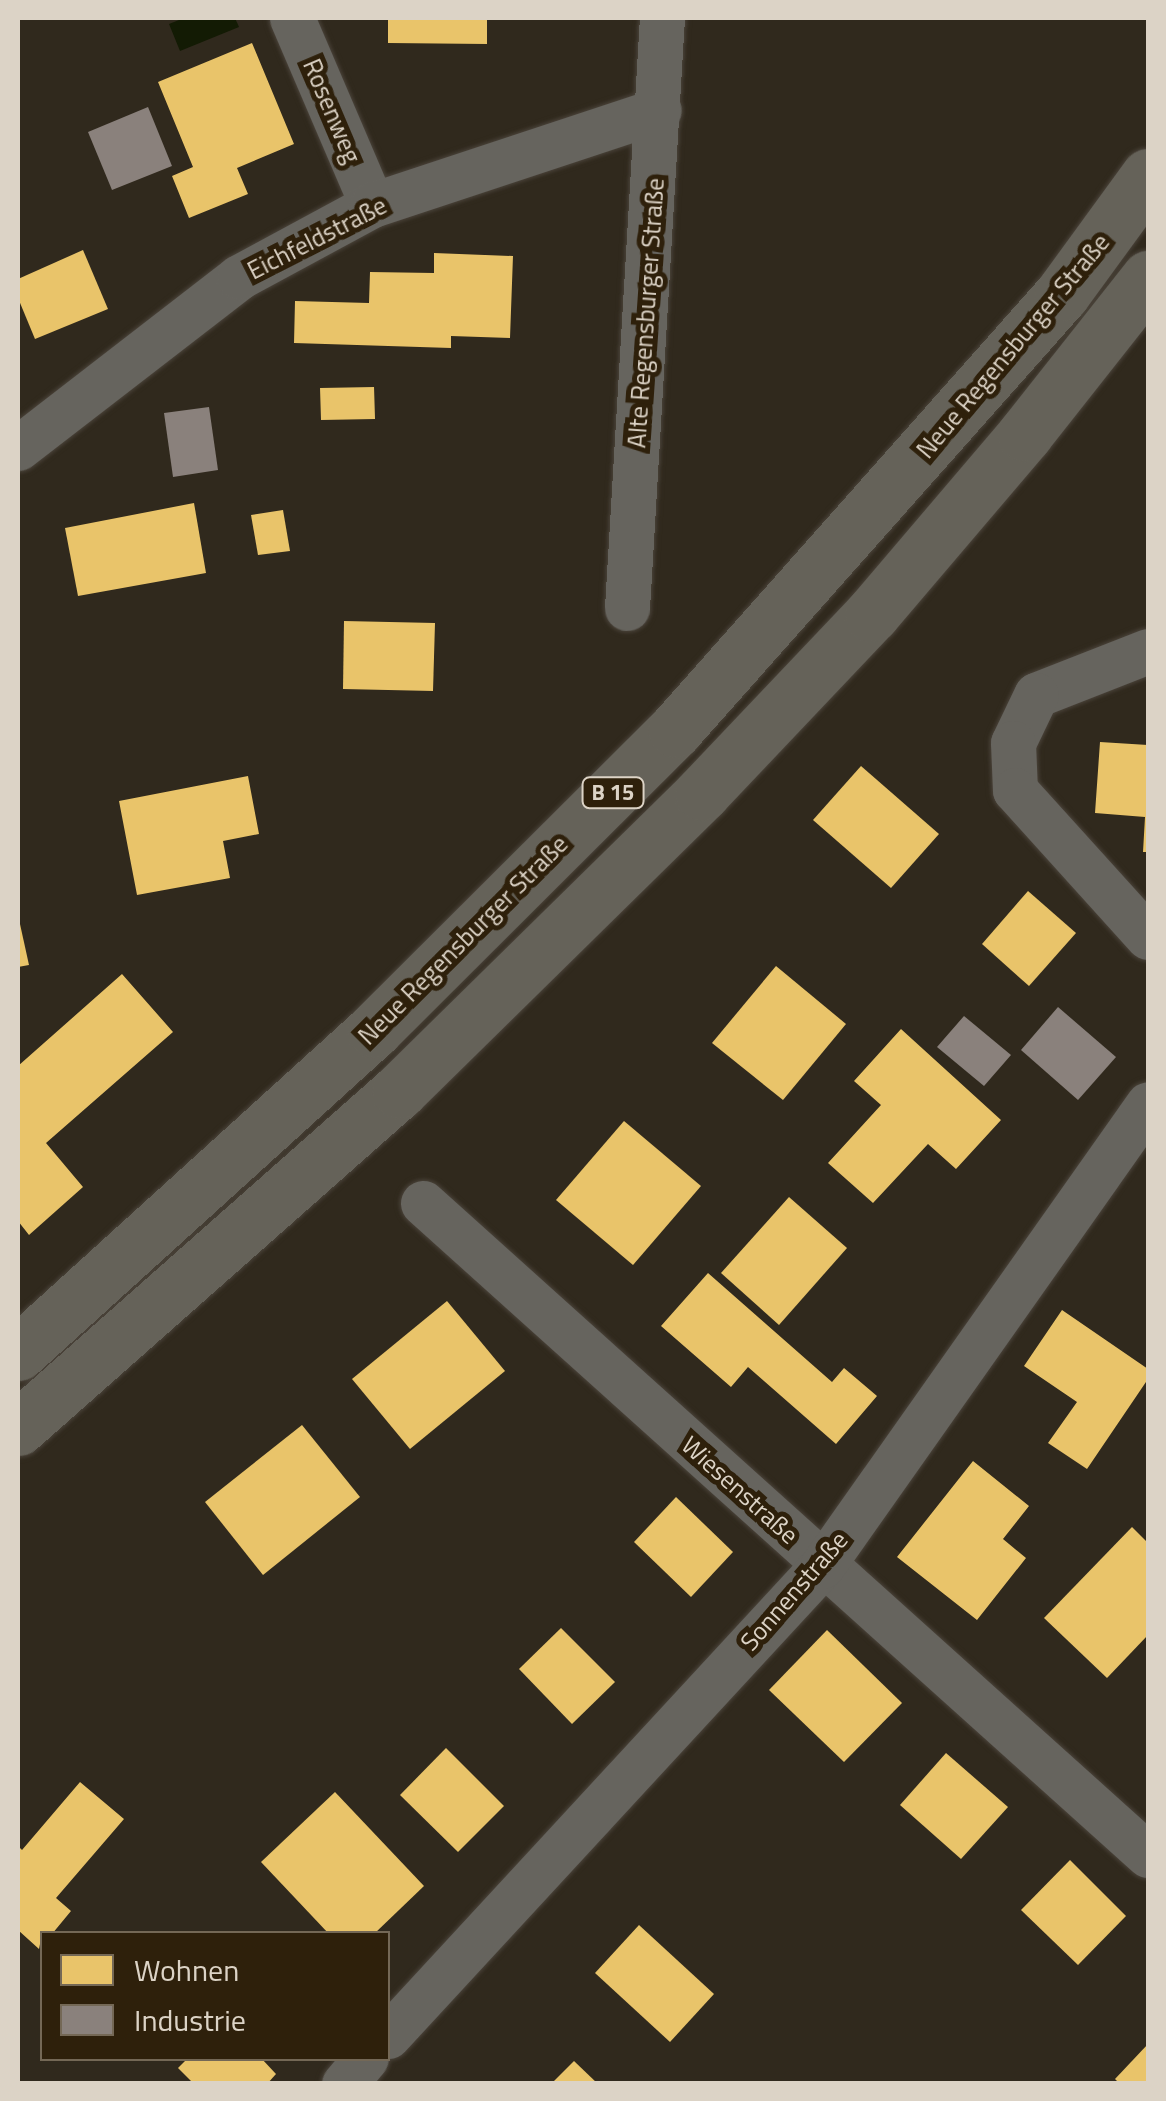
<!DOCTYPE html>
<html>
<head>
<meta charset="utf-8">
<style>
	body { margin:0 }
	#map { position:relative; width:1166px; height:2101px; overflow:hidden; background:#30291d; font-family:"Titillium Web",sans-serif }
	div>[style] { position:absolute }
	.water>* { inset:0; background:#131b04 }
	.homes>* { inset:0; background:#e9c46a }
	.industry>* { inset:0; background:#8a817c }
	.roads { filter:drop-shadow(0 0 2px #4a433a) drop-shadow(0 0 2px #4a433a) }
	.minor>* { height:45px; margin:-22.5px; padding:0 22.5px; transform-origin:22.5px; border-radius:22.5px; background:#66645e }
	.trunk>* { height:55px; margin:-27.5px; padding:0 27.5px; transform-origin:27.5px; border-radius:27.5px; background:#656259 }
	span { translate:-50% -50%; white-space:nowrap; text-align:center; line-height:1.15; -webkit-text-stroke:10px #2e200b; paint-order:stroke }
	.shield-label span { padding:2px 8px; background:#2e200b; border:2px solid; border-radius:8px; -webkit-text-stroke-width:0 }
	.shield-label { font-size:22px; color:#dcd3c6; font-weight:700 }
	.street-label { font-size:25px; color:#dcd3c6 }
	.frame { position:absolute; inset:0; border:20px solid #dcd3c6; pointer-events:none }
	.legend { position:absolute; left:40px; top:1931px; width:350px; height:130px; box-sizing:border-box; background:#2e200b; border:2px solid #746856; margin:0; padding:12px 18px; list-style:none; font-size:30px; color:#dcd3c6 }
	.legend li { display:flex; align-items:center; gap:20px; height:50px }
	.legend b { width:50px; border:2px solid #746856 }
</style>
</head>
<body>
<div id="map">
	<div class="water">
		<div style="clip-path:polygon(184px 18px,235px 18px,239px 27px,180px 51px,169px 24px)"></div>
	</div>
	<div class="homes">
		<div style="clip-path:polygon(388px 18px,487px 18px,487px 44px,388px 43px)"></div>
		<div style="clip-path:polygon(252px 43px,294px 144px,237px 168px,248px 194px,189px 218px,172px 176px,193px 167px,158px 82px)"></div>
		<div style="clip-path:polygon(83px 250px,108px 309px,35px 339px,18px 298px,18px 279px)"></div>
		<div style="clip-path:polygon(434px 253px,513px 256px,510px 338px,451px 336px,451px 348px,294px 343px,295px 301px,369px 303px,370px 272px,434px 273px)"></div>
		<div style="clip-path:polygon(374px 387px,375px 419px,321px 420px,320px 388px)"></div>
		<div style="clip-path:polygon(194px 503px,206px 573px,78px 596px,65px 528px)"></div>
		<div style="clip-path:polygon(283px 510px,290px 551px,258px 555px,251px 515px)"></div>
		<div style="clip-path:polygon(344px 621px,435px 623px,433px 691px,343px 689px)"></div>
		<div style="clip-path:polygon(1100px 742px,1148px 745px,1148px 852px,1143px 852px,1145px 817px,1095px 813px)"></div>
		<div style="clip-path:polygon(861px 766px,939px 834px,891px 888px,813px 820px)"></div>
		<div style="clip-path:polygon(248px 776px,259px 834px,223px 841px,230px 878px,137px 895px,119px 801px)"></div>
		<div style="clip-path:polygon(1028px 891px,1076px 933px,1029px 986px,982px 944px)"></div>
		<div style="clip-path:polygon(18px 915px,29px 965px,18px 967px)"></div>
		<div style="clip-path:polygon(776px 966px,846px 1024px,783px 1100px,712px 1043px)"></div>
		<div style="clip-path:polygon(122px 974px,173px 1032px,46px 1143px,83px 1187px,29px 1235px,18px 1221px,18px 1066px)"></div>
		<div style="clip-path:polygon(901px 1029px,1001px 1120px,956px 1169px,928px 1144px,873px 1203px,828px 1163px,881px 1105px,854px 1081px)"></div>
		<div style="clip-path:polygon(624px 1121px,701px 1186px,633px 1265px,556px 1200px)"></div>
		<div style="clip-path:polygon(789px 1197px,847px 1248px,779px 1325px,721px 1273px)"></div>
		<div style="clip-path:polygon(708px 1273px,832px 1382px,844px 1368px,877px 1396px,836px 1444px,748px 1367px,731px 1387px,661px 1326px)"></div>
		<div style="clip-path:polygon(447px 1301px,505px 1371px,410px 1449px,352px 1379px)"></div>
		<div style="clip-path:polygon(1062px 1310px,1148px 1369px,1148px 1379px,1087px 1469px,1048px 1443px,1077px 1402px,1024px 1366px)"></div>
		<div style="clip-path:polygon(302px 1425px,360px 1497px,263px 1575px,205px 1502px)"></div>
		<div style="clip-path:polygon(973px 1461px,1029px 1506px,1003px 1539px,1026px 1558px,977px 1620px,897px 1557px)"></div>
		<div style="clip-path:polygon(676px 1497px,733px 1552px,691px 1597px,634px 1542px)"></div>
		<div style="clip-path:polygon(1132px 1527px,1148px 1543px,1148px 1635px,1107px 1678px,1044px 1618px)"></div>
		<div style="clip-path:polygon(561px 1628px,615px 1682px,572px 1724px,519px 1669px)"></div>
		<div style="clip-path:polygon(827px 1630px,902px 1703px,844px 1762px,769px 1690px)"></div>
		<div style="clip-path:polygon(446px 1748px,504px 1806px,458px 1852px,400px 1795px)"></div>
		<div style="clip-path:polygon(946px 1753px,1008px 1807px,961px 1859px,900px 1805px)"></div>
		<div style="clip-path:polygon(80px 1782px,124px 1819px,56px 1898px,71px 1911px,52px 1934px,42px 1934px,39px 1949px,18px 1930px,18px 1846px,22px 1850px)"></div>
		<div style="clip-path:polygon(335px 1792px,424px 1886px,374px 1934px,329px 1934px,261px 1862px)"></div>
		<div style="clip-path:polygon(1070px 1860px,1126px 1916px,1078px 1965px,1021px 1910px)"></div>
		<div style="clip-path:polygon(639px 1925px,714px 1994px,670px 2042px,595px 1973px)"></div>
		<div style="clip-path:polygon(1148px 2044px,1148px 2084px,1120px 2084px,1115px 2079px)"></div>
		<div style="clip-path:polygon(188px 2058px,261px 2058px,276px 2074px,267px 2084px,194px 2084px,178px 2068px)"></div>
		<div style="clip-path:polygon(574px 2061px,598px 2084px,551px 2084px)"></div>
	</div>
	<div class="industry">
		<div style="clip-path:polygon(148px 107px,172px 166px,112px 190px,88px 132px)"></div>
		<div style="clip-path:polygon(209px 407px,218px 470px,173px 477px,164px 413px)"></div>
		<div style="clip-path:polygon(1058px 1007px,1116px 1057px,1078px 1100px,1021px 1050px)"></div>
		<div style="clip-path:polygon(964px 1016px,1011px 1055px,984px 1086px,937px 1047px)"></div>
	</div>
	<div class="roads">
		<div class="minor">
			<div style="left:292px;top:18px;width:203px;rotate:66.8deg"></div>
			<div style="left:18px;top:448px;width:279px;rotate:-37.7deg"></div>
			<div style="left:239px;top:277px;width:151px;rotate:-28.4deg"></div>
			<div style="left:372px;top:205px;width:302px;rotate:-18.3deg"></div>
			<div style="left:627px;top:608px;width:591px;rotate:-86.61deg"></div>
			<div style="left:1148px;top:651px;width:120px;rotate:158.6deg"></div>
			<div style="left:1036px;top:695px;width:53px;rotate:115.6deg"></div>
			<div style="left:1013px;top:743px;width:47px;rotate:87.6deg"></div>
			<div style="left:1015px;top:790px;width:198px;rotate:47.9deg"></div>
			<div style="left:423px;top:1203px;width:975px;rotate:41.97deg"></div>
			<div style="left:388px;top:2036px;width:640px;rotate:-47.28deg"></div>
			<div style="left:822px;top:1566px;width:565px;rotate:-54.79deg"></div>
			<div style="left:344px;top:2084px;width:34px;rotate:-50deg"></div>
		</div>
		<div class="trunk">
			<div style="left:18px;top:1353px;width:481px;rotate:-42.2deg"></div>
			<div style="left:374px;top:1030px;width:425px;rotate:-44.9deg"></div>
			<div style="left:675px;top:730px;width:583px;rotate:-48.41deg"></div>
			<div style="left:1062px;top:294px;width:146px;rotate:-53.9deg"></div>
			<div style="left:18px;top:1428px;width:509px;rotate:-41.49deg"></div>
			<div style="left:399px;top:1091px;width:425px;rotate:-44.5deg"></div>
			<div style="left:702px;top:793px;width:247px;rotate:-46.5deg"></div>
			<div style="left:872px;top:614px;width:236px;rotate:-49.6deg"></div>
			<div style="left:1025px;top:434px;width:199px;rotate:-51.7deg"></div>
		</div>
	</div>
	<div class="shield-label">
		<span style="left:613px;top:793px">B 15</span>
	</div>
	<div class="street-label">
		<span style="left:332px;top:111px;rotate:67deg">Rosenweg</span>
		<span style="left:317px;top:238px;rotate:-27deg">Eichfeldstraße</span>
		<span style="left:646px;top:313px;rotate:-86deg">Alte Regensburger Straße</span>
		<span style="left:1013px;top:346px;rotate:-50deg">Neue Regensburger Straße</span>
		<span style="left:463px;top:940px;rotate:-45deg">Neue Regensburger Straße</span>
		<span style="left:740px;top:1490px;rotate:42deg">Wiesenstraße</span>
		<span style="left:794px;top:1591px;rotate:-49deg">Sonnenstraße</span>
	</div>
	<div class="frame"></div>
	<ul class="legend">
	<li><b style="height:28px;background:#e9c46a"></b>Wohnen</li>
	<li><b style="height:28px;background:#8a817c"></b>Industrie</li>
	</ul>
</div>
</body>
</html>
